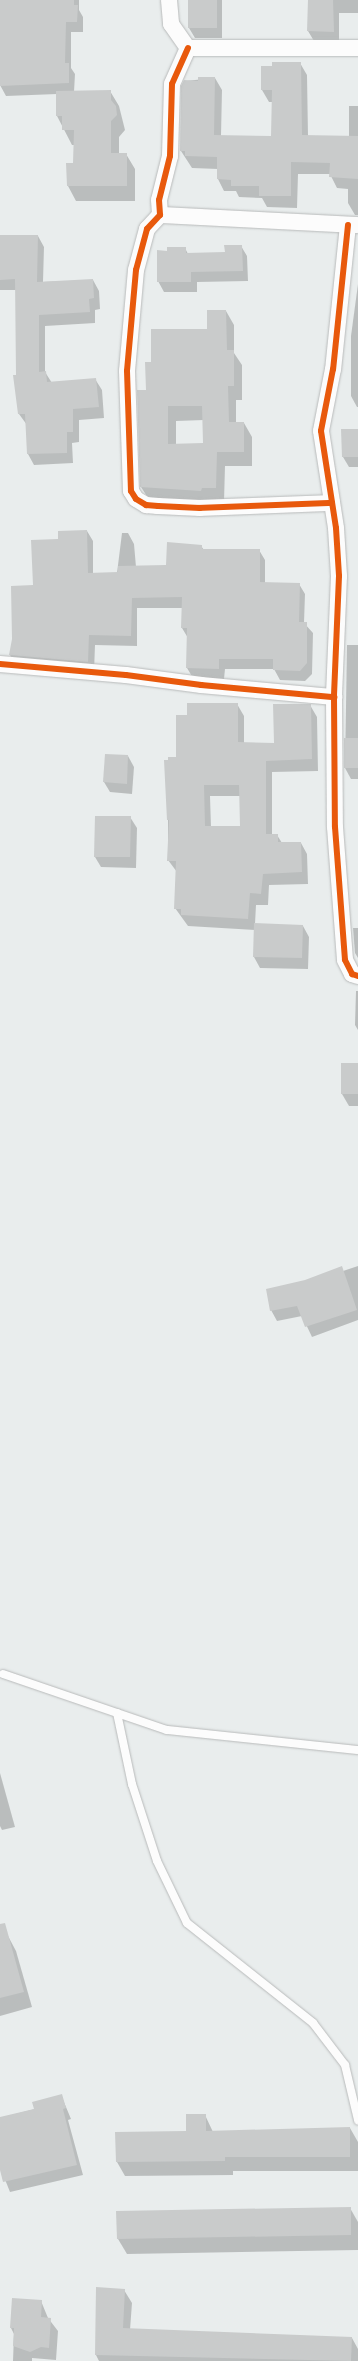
<!DOCTYPE html>
<html>
<head>
<meta charset="utf-8">
<style>
	body { margin:0 }
	#map { position:relative; width:358px; height:2361px; overflow:hidden; background:#e9eded; font-family:"Open Sans",sans-serif }
	div>[style] { position:absolute }
	.shadow>* { inset:0; background:#0003 }
	.building>* { inset:0; background:#c9cbcb }
	.roads { filter:drop-shadow(0 0 1px #b8baba) drop-shadow(0 0 1px #b8baba) }
	.lane>* { height:8px; margin:-4px; padding:0 4px; transform-origin:4px; border-radius:4px; background:#fcfcfc }
	.street>* { height:16px; margin:-8px; padding:0 8px; transform-origin:8px; border-radius:8px; background:#fcfcfc }
	.cycleway>* { height:6px; margin:-3px; padding:0 3px; transform-origin:3px; border-radius:3px; background:#e8590c }
	span { translate:-50% -50%; white-space:nowrap; text-align:center; line-height:1.15; -webkit-text-stroke:3.5px #e8eeee; paint-order:stroke }
</style>
</head>
<body>
<div id="map">
	<div class="shadow">
		<div style="clip-path:polygon(0 0,79px 0,79px 10px,83px 17px,83px 32px,71px 32px,71px 68px,75px 74px,74px 92px,110px 91px,119px 106px,125px 130px,119px 137px,119px 154px,126px 154px,135px 169px,135px 201px,76px 201px,68px 186px,67px 164px,74px 164px,74px 145px,72px 145px,57px 116px,57px 94px,6px 96px,0 85px)"></div>
		<div style="clip-path:polygon(185px 0,222px 0,222px 38px,195px 38px,189px 28px,189px 0)"></div>
		<div style="clip-path:polygon(309px 0,358px 0,358px 13px,339px 13px,339px 42px,314px 41px,308px 31px)"></div>
		<div style="clip-path:polygon(300px 63px,307px 75px,308px 136px,349px 137px,349px 106px,358px 106px,358px 215px,355px 215px,348px 203px,348px 189px,337px 188px,330px 174px,298px 174px,297px 208px,267px 207px,262px 198px,239px 197px,236px 191px,224px 191px,218px 179px,218px 169px,192px 168px,181px 151px,182px 86px,185px 81px,215px 78px,222px 90px,221px 136px,272px 137px,273px 102px,269px 102px,262px 90px,262px 67px)"></div>
		<div style="clip-path:polygon(0 236px,38px 236px,44px 247px,43px 282px,93px 280px,99px 291px,100px 309px,95px 310px,95px 323px,45px 326px,45px 372px,52px 383px,95px 379px,102px 390px,104px 418px,79px 420px,79px 442px,72px 443px,73px 463px,34px 465px,28px 454px,27px 425px,19px 414px,14px 376px,17px 376px,16px 290px,0 290px)"></div>
		<div style="clip-path:polygon(241px 246px,247px 256px,248px 281px,197px 282px,197px 292px,164px 292px,158px 281px,185px 248px,188px 254px,226px 253px)"></div>
		<div style="clip-path:polygon(358px 284px,358px 407px,357px 407px,351px 396px,351px 336px)"></div>
		<div style="clip-path:polygon(evenodd,226px 311px,234px 325px,234px 353px,242px 365px,242px 400px,236px 400px,236px 423px,244px 423px,252px 437px,252px 466px,225px 466px,224px 502px,150px 501px,141px 487px,147px 391px,152px 363px,208px 330px,226px 311px,204px 420px,204px 444px,176px 445px,176px 421px,204px 420px)"></div>
		<div style="clip-path:polygon(358px 430px,358px 467px,349px 467px,343px 457px)"></div>
		<div style="clip-path:polygon(87px 531px,93px 541px,93px 574px,117px 573px,122px 533px,128px 533px,134px 544px,136px 567px,167px 566px,201px 546px,204px 550px,259px 550px,265px 560px,265px 583px,299px 584px,305px 594px,304px 623px,313px 633px,312px 674px,305px 681px,280px 680px,274px 669px,225px 669px,224px 679px,193px 678px,187px 668px,188px 638px,182px 628px,182px 608px,137px 608px,137px 646px,95px 645px,94px 672px,16px 665px,10px 655px,34px 586px,59px 540px)"></div>
		<div style="clip-path:polygon(347px 645px,358px 645px,358px 779px,351px 779px,345px 768px)"></div>
		<div style="clip-path:polygon(evenodd,237px 704px,244px 716px,244px 743px,275px 744px,310px 705px,317px 717px,318px 771px,272px 772px,272px 835px,277px 835px,282px 843px,301px 843px,307px 854px,308px 884px,269px 885px,268px 905px,256px 905px,255px 924px,303px 926px,309px 937px,308px 969px,260px 968px,254px 957px,255px 930px,188px 926px,175px 908px,177px 872px,168px 860px,168px 820px,177px 758px,188px 716px,237px 704px,210px 796px,240px 796px,241px 827px,211px 827px,210px 796px)"></div>
		<div style="clip-path:polygon(128px 756px,134px 767px,132px 794px,110px 792px,104px 782px)"></div>
		<div style="clip-path:polygon(130px 817px,137px 828px,136px 868px,101px 867px,95px 857px)"></div>
		<div style="clip-path:polygon(353px 928px,358px 928px,358px 958px,355px 953px)"></div>
		<div style="clip-path:polygon(356px 991px,358px 991px,358px 1030px,355px 1025px)"></div>
		<div style="clip-path:polygon(358px 1064px,358px 1106px,349px 1106px,342px 1094px)"></div>
		<div style="clip-path:polygon(358px 1266px,358px 1320px,312px 1337px,302px 1316px,277px 1321px,271px 1310px,343px 1271px)"></div>
		<div style="clip-path:polygon(0 1773px,15px 1827px,2px 1830px,0 1826px)"></div>
		<div style="clip-path:polygon(8px 1936px,16px 1951px,32px 2007px,0 2016px,0 1938px)"></div>
		<div style="clip-path:polygon(61px 2095px,71px 2119px,68px 2120px,83px 2175px,10px 2192px,0 2167px,0 2118px,35px 2109px)"></div>
		<div style="clip-path:polygon(205px 2115px,213px 2132px,350px 2128px,358px 2142px,358px 2171px,233px 2171px,233px 2175px,125px 2176px,117px 2162px,187px 2132px)"></div>
		<div style="clip-path:polygon(350px 2208px,358px 2222px,358px 2250px,127px 2254px,118px 2239px,118px 2212px)"></div>
		<div style="clip-path:polygon(97px 2288px,124px 2290px,132px 2303px,130px 2330px,352px 2338px,358px 2349px,358px 2361px,99px 2361px,96px 2355px)"></div>
		<div style="clip-path:polygon(41px 2301px,48px 2318px,58px 2331px,56px 2360px,32px 2358px,32px 2361px,13px 2361px,14px 2334px,11px 2328px)"></div>
	</div>
	<div class="building">
		<div style="clip-path:polygon(0 0,74px 0,74px 5px,78px 5px,77px 22px,66px 22px,65px 63px,69px 63px,69px 83px,0 86px)"></div>
		<div style="clip-path:polygon(188px 0,217px 0,217px 28px,188px 28px)"></div>
		<div style="clip-path:polygon(308px 0,333px 0,334px 32px,307px 31px)"></div>
		<div style="clip-path:polygon(272px 62px,301px 62px,302px 135px,358px 136px,358px 179px,329px 177px,330px 163px,291px 162px,291px 196px,259px 196px,259px 186px,231px 186px,231px 180px,217px 179px,217px 157px,185px 156px,185px 151px,180px 151px,181px 86px,184px 80px,198px 81px,198px 77px,215px 77px,214px 135px,271px 136px,272px 90px,261px 90px,261px 66px,272px 66px)"></div>
		<div style="clip-path:polygon(111px 90px,111px 100px,116px 106px,117px 115px,111px 121px,111px 153px,127px 153px,127px 186px,67px 186px,66px 163px,73px 163px,74px 130px,62px 130px,62px 116px,56px 116px,56px 91px)"></div>
		<div style="clip-path:polygon(0 235px,38px 235px,37px 282px,93px 279px,94px 298px,89px 299px,90px 312px,39px 315px,39px 372px,46px 371px,47px 382px,96px 378px,99px 407px,73px 409px,73px 432px,67px 432px,67px 453px,27px 454px,25px 414px,18px 414px,13px 375px,16px 375px,15px 279px,0 280px)"></div>
		<div style="clip-path:polygon(224px 245px,242px 245px,243px 271px,191px 272px,191px 282px,157px 282px,157px 250px,167px 251px,167px 247px,186px 247px,186px 253px,225px 252px)"></div>
		<div style="clip-path:polygon(evenodd,207px 310px,226px 310px,227px 350px,234px 350px,234px 386px,228px 386px,229px 422px,244px 422px,244px 452px,217px 452px,216px 488px,202px 488px,201px 491px,140px 487px,137px 390px,146px 390px,145px 362px,151px 362px,151px 329px,207px 329px,207px 310px,168px 406px,202px 406px,203px 443px,168px 444px,168px 406px)"></div>
		<div style="clip-path:polygon(341px 429px,358px 429px,358px 457px,342px 457px)"></div>
		<div style="clip-path:polygon(87px 530px,88px 573px,118px 572px,118px 566px,166px 565px,167px 542px,202px 545px,202px 549px,260px 549px,260px 582px,300px 583px,299px 622px,307px 622px,307px 663px,300px 671px,273px 670px,273px 659px,219px 659px,219px 669px,186px 668px,187px 628px,181px 628px,182px 597px,132px 598px,131px 636px,89px 635px,88px 662px,9px 655px,12px 639px,11px 586px,33px 585px,31px 540px,58px 539px,58px 531px)"></div>
		<div style="clip-path:polygon(evenodd,187px 703px,238px 703px,238px 742px,274px 743px,273px 704px,311px 704px,312px 759px,266px 761px,266px 834px,278px 834px,278px 842px,301px 842px,302px 872px,263px 874px,261px 894px,250px 893px,248px 919px,181px 915px,181px 909px,174px 909px,176px 861px,167px 861px,169px 820px,167px 820px,164px 760px,168px 760px,168px 757px,176px 757px,176px 715px,187px 715px,187px 703px,204px 785px,239px 785px,240px 826px,205px 826px,204px 785px)"></div>
		<div style="clip-path:polygon(344px 738px,358px 738px,358px 768px,344px 768px)"></div>
		<div style="clip-path:polygon(105px 754px,128px 755px,127px 784px,103px 782px)"></div>
		<div style="clip-path:polygon(95px 816px,131px 816px,130px 857px,94px 857px)"></div>
		<div style="clip-path:polygon(254px 923px,303px 925px,302px 958px,253px 957px)"></div>
		<div style="clip-path:polygon(341px 1063px,358px 1063px,358px 1094px,341px 1094px)"></div>
		<div style="clip-path:polygon(342px 1266px,357px 1310px,305px 1327px,297px 1306px,270px 1311px,266px 1289px,305px 1280px)"></div>
		<div style="clip-path:polygon(5px 1923px,24px 1992px,0 1998px,0 1924px)"></div>
		<div style="clip-path:polygon(62px 2094px,66px 2108px,63px 2109px,77px 2165px,3px 2182px,0 2170px,0 2117px,34px 2109px,32px 2102px)"></div>
		<div style="clip-path:polygon(186px 2114px,206px 2114px,206px 2131px,350px 2127px,350px 2157px,225px 2157px,225px 2161px,116px 2162px,115px 2132px,186px 2131px)"></div>
		<div style="clip-path:polygon(351px 2207px,351px 2235px,117px 2239px,116px 2211px)"></div>
		<div style="clip-path:polygon(96px 2287px,125px 2289px,123px 2328px,352px 2337px,351px 2361px,95px 2355px)"></div>
		<div style="clip-path:polygon(12px 2298px,42px 2300px,41px 2317px,51px 2318px,49px 2348px,41px 2347px,30px 2352px,13px 2346px,14px 2328px,10px 2328px)"></div>
	</div>
	<div class="roads">
		<div class="lane">
			<div style="left:3px;top:1674px;width:173px;rotate:18.9deg"></div>
			<div style="left:167px;top:1730px;width:192px;rotate:6deg"></div>
			<div style="left:117px;top:1713px;width:73px;rotate:78.1deg"></div>
			<div style="left:132px;top:1784px;width:81px;rotate:72deg"></div>
			<div style="left:157px;top:1861px;width:69px;rotate:64.2deg"></div>
			<div style="left:187px;top:1923px;width:161px;rotate:38.4deg"></div>
			<div style="left:313px;top:2023px;width:53px;rotate:52.7deg"></div>
			<div style="left:345px;top:2065px;width:57px;rotate:76.7deg"></div>
		</div>
		<div class="street">
			<div style="left:169px;top:0;width:24px;rotate:85deg"></div>
			<div style="left:171px;top:24px;width:29px;rotate:55deg"></div>
			<div style="left:188px;top:48px;width:39px;rotate:114deg"></div>
			<div style="left:172px;top:84px;width:72px;rotate:91.6deg"></div>
			<div style="left:170px;top:156px;width:45px;rotate:104deg"></div>
			<div style="left:159px;top:200px;width:15px;rotate:86deg"></div>
			<div style="left:160px;top:215px;width:19px;rotate:133deg"></div>
			<div style="left:147px;top:229px;width:42px;rotate:105deg"></div>
			<div style="left:136px;top:270px;width:101px;rotate:95.1deg"></div>
			<div style="left:127px;top:371px;width:120px;rotate:88.1deg"></div>
			<div style="left:131px;top:491px;width:9px;rotate:58deg"></div>
			<div style="left:136px;top:499px;width:12px;rotate:31deg"></div>
			<div style="left:146px;top:505px;width:12px;rotate:5deg"></div>
			<div style="left:158px;top:506px;width:42px;rotate:2.7deg"></div>
			<div style="left:200px;top:508px;width:132px;rotate:-2.2deg"></div>
			<div style="left:188px;top:48px;width:170px"></div>
			<div style="left:160px;top:215px;width:198px;rotate:2.9deg"></div>
			<div style="left:348px;top:225px;width:145px;rotate:95.9deg"></div>
			<div style="left:333px;top:369px;width:63px;rotate:101deg"></div>
			<div style="left:321px;top:431px;width:98px;rotate:81.2deg"></div>
			<div style="left:336px;top:528px;width:48px;rotate:86.4deg"></div>
			<div style="left:339px;top:576px;width:121px;rotate:92.4deg"></div>
			<div style="left:334px;top:697px;width:130px;rotate:89.6deg"></div>
			<div style="left:335px;top:827px;width:133px;rotate:85.7deg"></div>
			<div style="left:345px;top:960px;width:16px;rotate:63deg"></div>
			<div style="left:352px;top:974px;width:6px;rotate:18deg"></div>
			<div style="left:0;top:664px;width:126px;rotate:5deg"></div>
			<div style="left:126px;top:675px;width:76px;rotate:7.6deg"></div>
			<div style="left:201px;top:685px;width:134px;rotate:5.2deg"></div>
		</div>
	</div>
	<div class="cycleway">
		<div style="left:188px;top:48px;width:39px;rotate:114deg"></div>
		<div style="left:172px;top:84px;width:72px;rotate:91.6deg"></div>
		<div style="left:170px;top:156px;width:45px;rotate:104deg"></div>
		<div style="left:159px;top:200px;width:15px;rotate:86deg"></div>
		<div style="left:160px;top:215px;width:19px;rotate:133deg"></div>
		<div style="left:147px;top:229px;width:42px;rotate:105deg"></div>
		<div style="left:136px;top:270px;width:101px;rotate:95.1deg"></div>
		<div style="left:127px;top:371px;width:120px;rotate:88.1deg"></div>
		<div style="left:131px;top:491px;width:9px;rotate:58deg"></div>
		<div style="left:136px;top:499px;width:12px;rotate:31deg"></div>
		<div style="left:146px;top:505px;width:12px;rotate:5deg"></div>
		<div style="left:158px;top:506px;width:42px;rotate:2.7deg"></div>
		<div style="left:200px;top:508px;width:132px;rotate:-2.2deg"></div>
		<div style="left:348px;top:225px;width:145px;rotate:95.9deg"></div>
		<div style="left:333px;top:369px;width:63px;rotate:101deg"></div>
		<div style="left:321px;top:431px;width:98px;rotate:81.2deg"></div>
		<div style="left:336px;top:528px;width:48px;rotate:86.4deg"></div>
		<div style="left:339px;top:576px;width:121px;rotate:92.4deg"></div>
		<div style="left:334px;top:697px;width:130px;rotate:89.6deg"></div>
		<div style="left:335px;top:827px;width:133px;rotate:85.7deg"></div>
		<div style="left:345px;top:960px;width:16px;rotate:63deg"></div>
		<div style="left:352px;top:974px;width:6px;rotate:18deg"></div>
		<div style="left:0;top:664px;width:126px;rotate:5deg"></div>
		<div style="left:126px;top:675px;width:76px;rotate:7.6deg"></div>
		<div style="left:201px;top:685px;width:134px;rotate:5.2deg"></div>
	</div>
</div>
</body>
</html>
